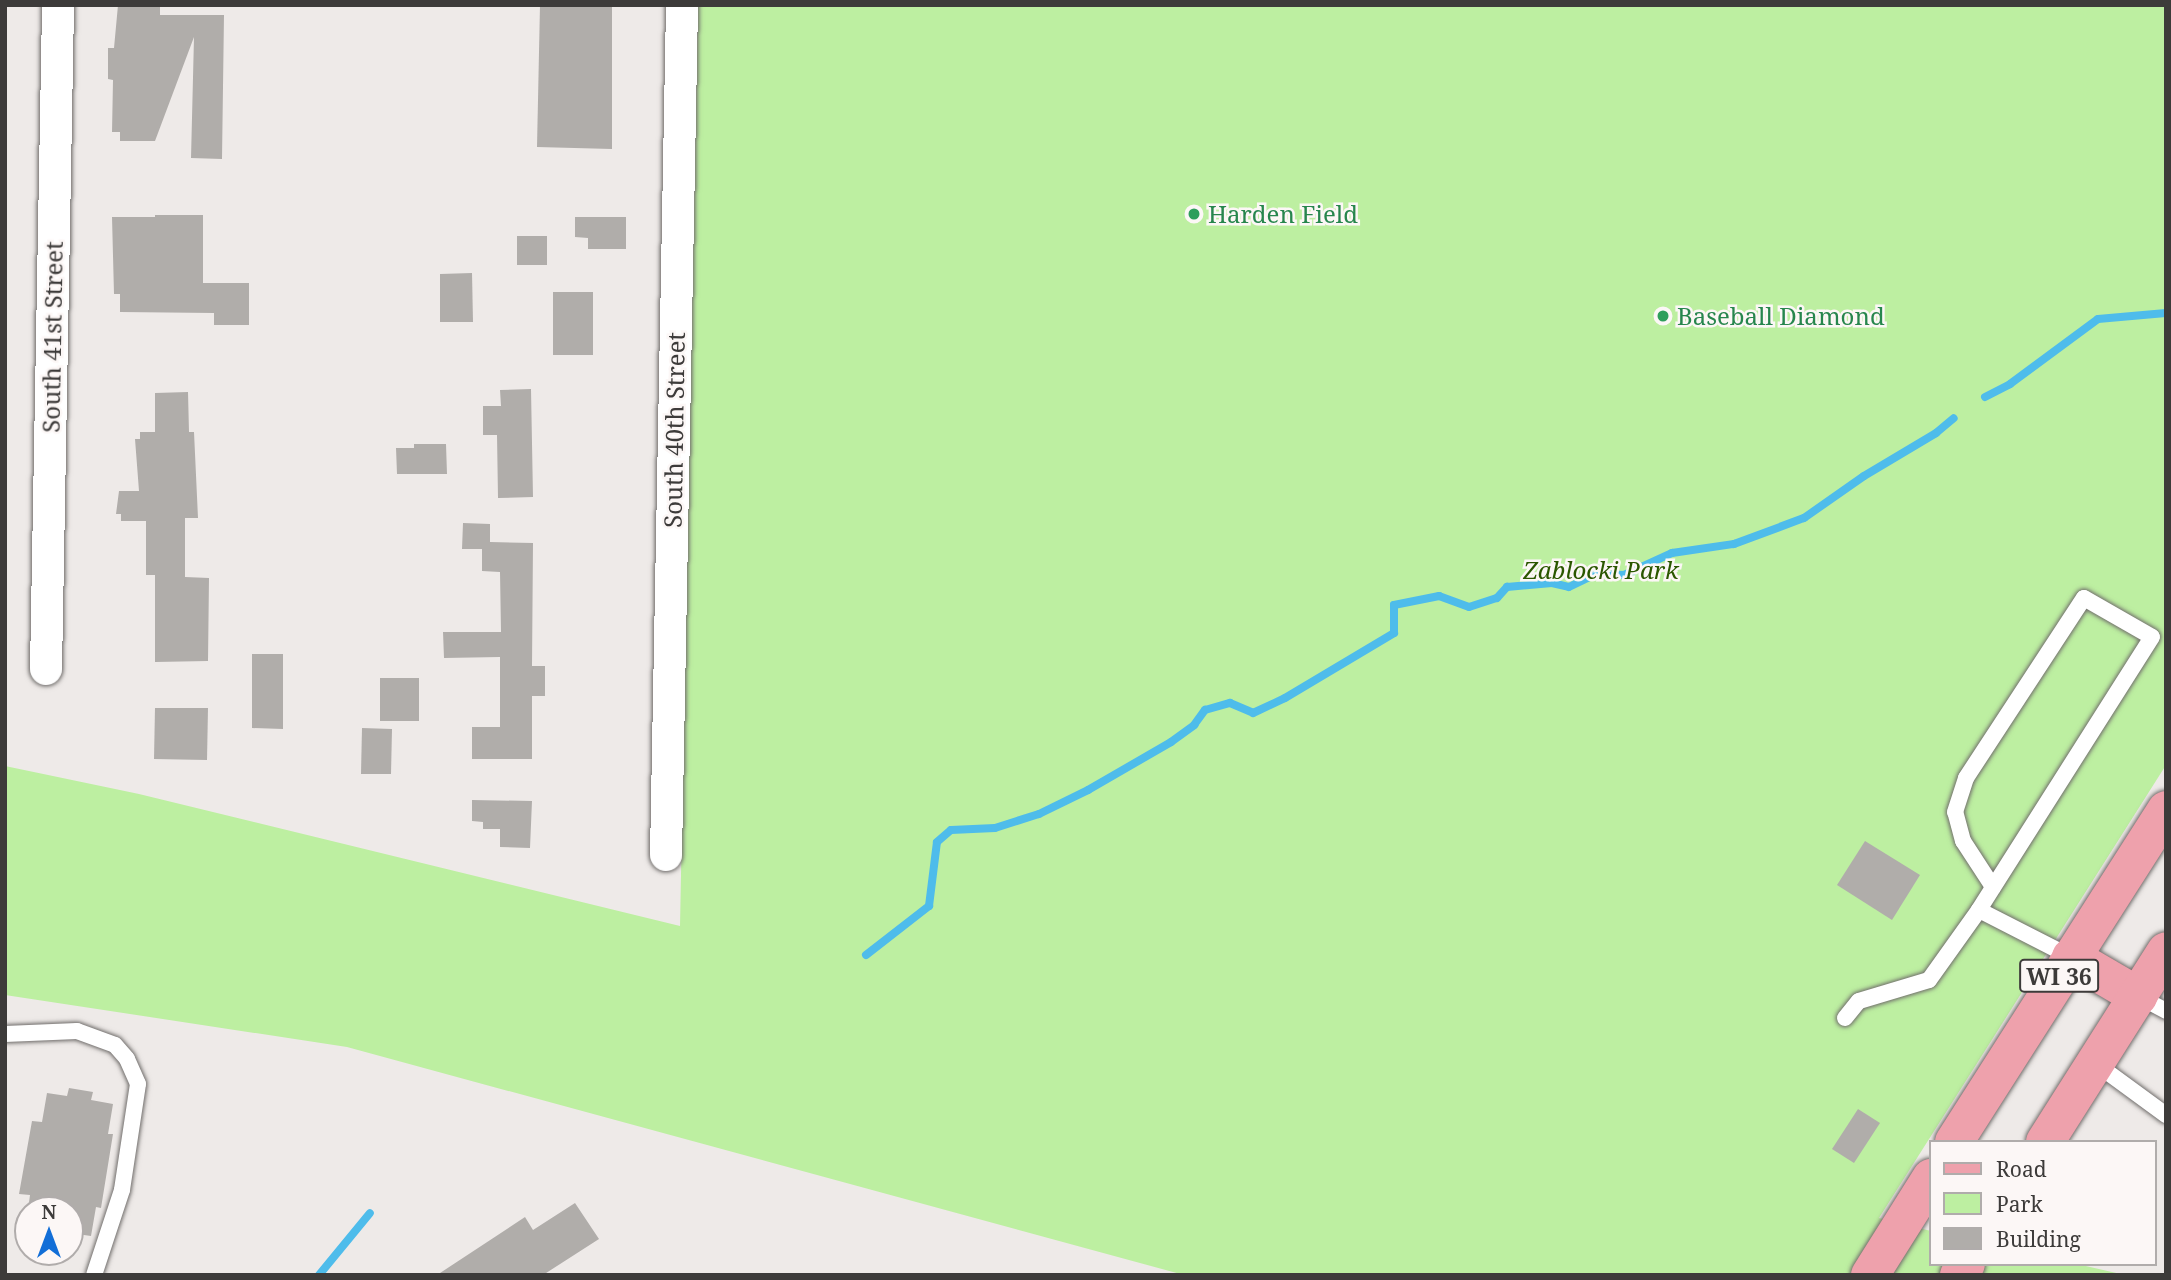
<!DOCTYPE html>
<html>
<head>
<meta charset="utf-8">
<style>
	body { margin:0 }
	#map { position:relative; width:2171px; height:1280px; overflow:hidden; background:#eeeae8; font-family:"Noto Serif",serif }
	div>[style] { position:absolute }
	.green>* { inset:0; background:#bdefa1 }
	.stream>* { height:8px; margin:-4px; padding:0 4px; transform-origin:4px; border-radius:4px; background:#4ebceb }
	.building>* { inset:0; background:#b0adaa }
	.roads { filter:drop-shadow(0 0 2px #716e6c) drop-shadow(0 0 2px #716e6c) }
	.service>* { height:16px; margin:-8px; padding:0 8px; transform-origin:8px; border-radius:8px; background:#fff }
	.minor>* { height:32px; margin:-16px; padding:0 16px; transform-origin:16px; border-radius:16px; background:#fff }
	.primary>* { height:38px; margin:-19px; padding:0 19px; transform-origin:19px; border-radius:19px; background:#eea1ac }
	.dots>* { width:19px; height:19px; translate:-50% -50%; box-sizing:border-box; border:4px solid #fcf7f6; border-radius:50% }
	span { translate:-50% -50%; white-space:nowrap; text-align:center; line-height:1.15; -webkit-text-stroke:5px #fcf7f6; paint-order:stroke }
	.shield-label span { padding:2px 5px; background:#fcf7f6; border:2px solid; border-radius:5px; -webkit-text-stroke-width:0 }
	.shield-label { font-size:23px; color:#3d3b3a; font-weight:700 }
	.leisure-label { font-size:24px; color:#27864d }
	.left { translate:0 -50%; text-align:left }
	.street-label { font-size:24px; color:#3d3b3a }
	.park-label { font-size:24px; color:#2b5700; font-style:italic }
	.frame { position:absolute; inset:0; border:7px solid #3d3b3a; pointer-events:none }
	.legend { position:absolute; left:1929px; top:1140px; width:228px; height:126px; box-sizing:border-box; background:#fcf7f6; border:2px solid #b0acab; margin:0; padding:9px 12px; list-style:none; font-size:21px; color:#3d3b3a }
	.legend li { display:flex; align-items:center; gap:14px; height:35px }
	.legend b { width:35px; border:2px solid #b0acab }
	.north { position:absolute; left:14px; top:1196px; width:70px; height:70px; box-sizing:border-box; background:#fcf7f6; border:2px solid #b0acab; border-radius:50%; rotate:0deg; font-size:19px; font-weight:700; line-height:28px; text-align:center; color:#3d3b3a }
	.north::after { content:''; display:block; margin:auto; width:24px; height:32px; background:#126ed7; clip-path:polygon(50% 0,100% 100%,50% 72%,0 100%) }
</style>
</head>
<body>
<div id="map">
	<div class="green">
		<div style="clip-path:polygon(698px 5px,2166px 5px,2166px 765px,1879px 1218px,1931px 1231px,1931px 1264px,2077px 1264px,2125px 1275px,1184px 1275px,347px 1047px,5px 995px,5px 766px,139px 794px,680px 926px)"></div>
	</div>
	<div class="stream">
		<div style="left:1985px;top:397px;width:28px;rotate:-27deg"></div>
		<div style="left:2010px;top:384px;width:109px;rotate:-36.5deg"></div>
		<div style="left:2098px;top:319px;width:68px;rotate:-5deg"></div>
		<div style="left:866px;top:955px;width:80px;rotate:-37.9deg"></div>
		<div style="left:929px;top:906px;width:64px;rotate:-82.9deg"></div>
		<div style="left:937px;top:842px;width:18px;rotate:-41deg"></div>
		<div style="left:951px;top:830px;width:44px;rotate:-2.6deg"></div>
		<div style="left:995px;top:828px;width:46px;rotate:-17.7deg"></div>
		<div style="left:1039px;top:814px;width:55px;rotate:-26.1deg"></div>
		<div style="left:1088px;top:790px;width:96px;rotate:-30deg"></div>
		<div style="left:1171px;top:742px;width:29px;rotate:-36deg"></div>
		<div style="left:1194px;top:725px;width:19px;rotate:-54deg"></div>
		<div style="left:1205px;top:710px;width:26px;rotate:-16deg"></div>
		<div style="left:1230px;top:703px;width:25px;rotate:23deg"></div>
		<div style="left:1253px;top:713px;width:35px;rotate:-25deg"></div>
		<div style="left:1285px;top:698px;width:127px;rotate:-30.8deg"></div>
		<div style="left:1394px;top:633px;width:28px;rotate:-90deg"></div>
		<div style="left:1394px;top:605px;width:46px;rotate:-11.3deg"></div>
		<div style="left:1439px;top:596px;width:32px;rotate:20deg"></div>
		<div style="left:1469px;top:607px;width:29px;rotate:-18deg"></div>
		<div style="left:1497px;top:598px;width:15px;rotate:-48deg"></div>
		<div style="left:1507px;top:587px;width:45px;rotate:-5.1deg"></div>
		<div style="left:1552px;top:583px;width:17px;rotate:13deg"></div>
		<div style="left:1569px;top:587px;width:30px;rotate:-26deg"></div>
		<div style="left:1596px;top:574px;width:28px;rotate:2deg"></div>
		<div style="left:1624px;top:575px;width:53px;rotate:-24.6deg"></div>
		<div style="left:1672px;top:553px;width:63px;rotate:-8.3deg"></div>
		<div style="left:1734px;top:544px;width:75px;rotate:-20.4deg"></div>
		<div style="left:1804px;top:518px;width:73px;rotate:-35deg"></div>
		<div style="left:1864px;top:476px;width:84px;rotate:-30.8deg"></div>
		<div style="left:1936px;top:433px;width:23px;rotate:-40deg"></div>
		<div style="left:319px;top:1275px;width:80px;rotate:-50.6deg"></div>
	</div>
	<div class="building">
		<div style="clip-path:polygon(118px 5px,160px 5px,160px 15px,224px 15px,222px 159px,191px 158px,194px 37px,155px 141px,120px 141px,120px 132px,112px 132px,113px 80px,108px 79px,108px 48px,114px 48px)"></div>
		<div style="clip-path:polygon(540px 5px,612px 5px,612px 149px,537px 147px)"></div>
		<div style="clip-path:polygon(155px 215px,203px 215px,203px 283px,249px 283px,249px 325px,214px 325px,214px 313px,120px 312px,120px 294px,114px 294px,112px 217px,155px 217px)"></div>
		<div style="clip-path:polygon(575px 217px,626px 217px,626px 249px,588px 249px,588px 238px,575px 237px)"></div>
		<div style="clip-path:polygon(517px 236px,547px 236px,547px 265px,517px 265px)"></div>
		<div style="clip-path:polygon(472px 273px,473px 322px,440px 322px,440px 274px)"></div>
		<div style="clip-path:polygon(553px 292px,593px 292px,593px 355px,553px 355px)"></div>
		<div style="clip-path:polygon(531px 389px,533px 497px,498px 498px,497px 435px,483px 435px,483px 406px,501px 406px,500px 390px)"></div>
		<div style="clip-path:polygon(188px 392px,189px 432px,194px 432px,198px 518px,185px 518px,185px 577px,209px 578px,208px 661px,155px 662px,155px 575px,146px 575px,146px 521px,121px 521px,121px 514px,116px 514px,119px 491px,139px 491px,135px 439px,140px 439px,140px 432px,155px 432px,155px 393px)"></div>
		<div style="clip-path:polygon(414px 444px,446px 444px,447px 474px,397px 474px,396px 448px,414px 448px)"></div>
		<div style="clip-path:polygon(463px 523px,490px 524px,490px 542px,533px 543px,532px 666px,545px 666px,545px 696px,532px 696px,532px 759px,472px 759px,472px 727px,500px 727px,500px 657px,444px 658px,443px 632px,501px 632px,500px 572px,482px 571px,482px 549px,462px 549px)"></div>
		<div style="clip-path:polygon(252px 654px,283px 654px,283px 729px,252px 728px)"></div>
		<div style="clip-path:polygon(380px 678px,419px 678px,419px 721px,380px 721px)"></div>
		<div style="clip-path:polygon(155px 708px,208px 708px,207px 760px,154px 759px)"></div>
		<div style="clip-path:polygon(362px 728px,392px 729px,391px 774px,361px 774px)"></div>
		<div style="clip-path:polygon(472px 800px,532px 801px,530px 848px,500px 847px,500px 829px,483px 829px,483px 822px,472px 821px)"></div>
		<div style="clip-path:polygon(1865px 841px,1920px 875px,1892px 920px,1837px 885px)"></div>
		<div style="clip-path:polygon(69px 1088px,93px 1092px,91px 1100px,113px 1104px,108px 1134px,113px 1134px,101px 1208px,96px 1207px,91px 1236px,70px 1233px,70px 1210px,28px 1210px,30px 1195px,19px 1194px,32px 1121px,42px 1122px,47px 1093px,67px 1096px)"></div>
		<div style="clip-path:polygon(1858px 1109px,1880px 1123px,1854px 1163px,1832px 1149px)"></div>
		<div style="clip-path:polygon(575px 1203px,599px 1239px,543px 1275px,437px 1275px,525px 1217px,533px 1230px)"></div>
	</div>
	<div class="roads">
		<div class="service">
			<div style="left:1993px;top:887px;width:55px;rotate:-123.1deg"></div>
			<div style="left:1963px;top:841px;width:30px;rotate:-105deg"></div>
			<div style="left:1955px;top:812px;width:36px;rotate:-72deg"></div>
			<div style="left:1966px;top:778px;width:215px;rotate:-56.8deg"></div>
			<div style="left:2084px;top:598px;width:78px;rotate:29.8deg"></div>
			<div style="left:2152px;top:637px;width:323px;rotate:122.4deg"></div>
			<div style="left:1979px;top:910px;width:103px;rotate:27.1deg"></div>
			<div style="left:2138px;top:996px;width:32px;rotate:28deg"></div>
			<div style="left:1845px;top:1018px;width:22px;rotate:-51deg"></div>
			<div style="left:1859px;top:1001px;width:73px;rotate:-16.7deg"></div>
			<div style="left:1929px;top:980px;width:86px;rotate:-54.5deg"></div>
			<div style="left:5px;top:1034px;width:72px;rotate:-2.4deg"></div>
			<div style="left:77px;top:1031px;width:40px;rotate:20.2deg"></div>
			<div style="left:115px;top:1045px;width:18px;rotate:49deg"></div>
			<div style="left:127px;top:1059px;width:27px;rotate:66deg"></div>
			<div style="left:138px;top:1084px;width:107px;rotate:98.6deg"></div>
			<div style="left:122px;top:1190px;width:89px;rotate:108.2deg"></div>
			<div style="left:2095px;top:1063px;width:88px;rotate:36.2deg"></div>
		</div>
		<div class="minor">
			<div style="left:46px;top:669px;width:664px;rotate:-88.96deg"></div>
			<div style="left:666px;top:855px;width:850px;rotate:-88.92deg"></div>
		</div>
		<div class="primary">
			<div style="left:2071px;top:957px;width:78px;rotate:30.2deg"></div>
			<div style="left:1954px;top:1142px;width:394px;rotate:-57.4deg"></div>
			<div style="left:2045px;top:1142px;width:226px;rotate:-57.6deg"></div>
			<div style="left:1870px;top:1275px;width:115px;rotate:-57.8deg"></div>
			<div style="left:1959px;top:1275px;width:13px;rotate:-58deg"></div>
		</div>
	</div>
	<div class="dots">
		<div style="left:1194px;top:214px;background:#2e9e5b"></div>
		<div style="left:1663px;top:316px;background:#2e9e5b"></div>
	</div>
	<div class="shield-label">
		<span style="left:2059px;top:976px">WI 36</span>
	</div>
	<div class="leisure-label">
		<span class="left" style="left:1208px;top:214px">Harden Field</span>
		<span class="left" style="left:1677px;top:316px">Baseball Diamond</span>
	</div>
	<div class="street-label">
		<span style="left:52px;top:337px;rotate:-89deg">South 41st Street</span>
		<span style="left:674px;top:430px;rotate:-89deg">South 40th Street</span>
	</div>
	<div class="park-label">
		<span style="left:1601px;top:570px">Zablocki Park</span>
	</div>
	<div class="frame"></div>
	<ul class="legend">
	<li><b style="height:9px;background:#eea1ac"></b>Road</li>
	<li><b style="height:19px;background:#bdefa1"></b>Park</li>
	<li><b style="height:19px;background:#b0adaa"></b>Building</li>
	</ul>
	<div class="north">N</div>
</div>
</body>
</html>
